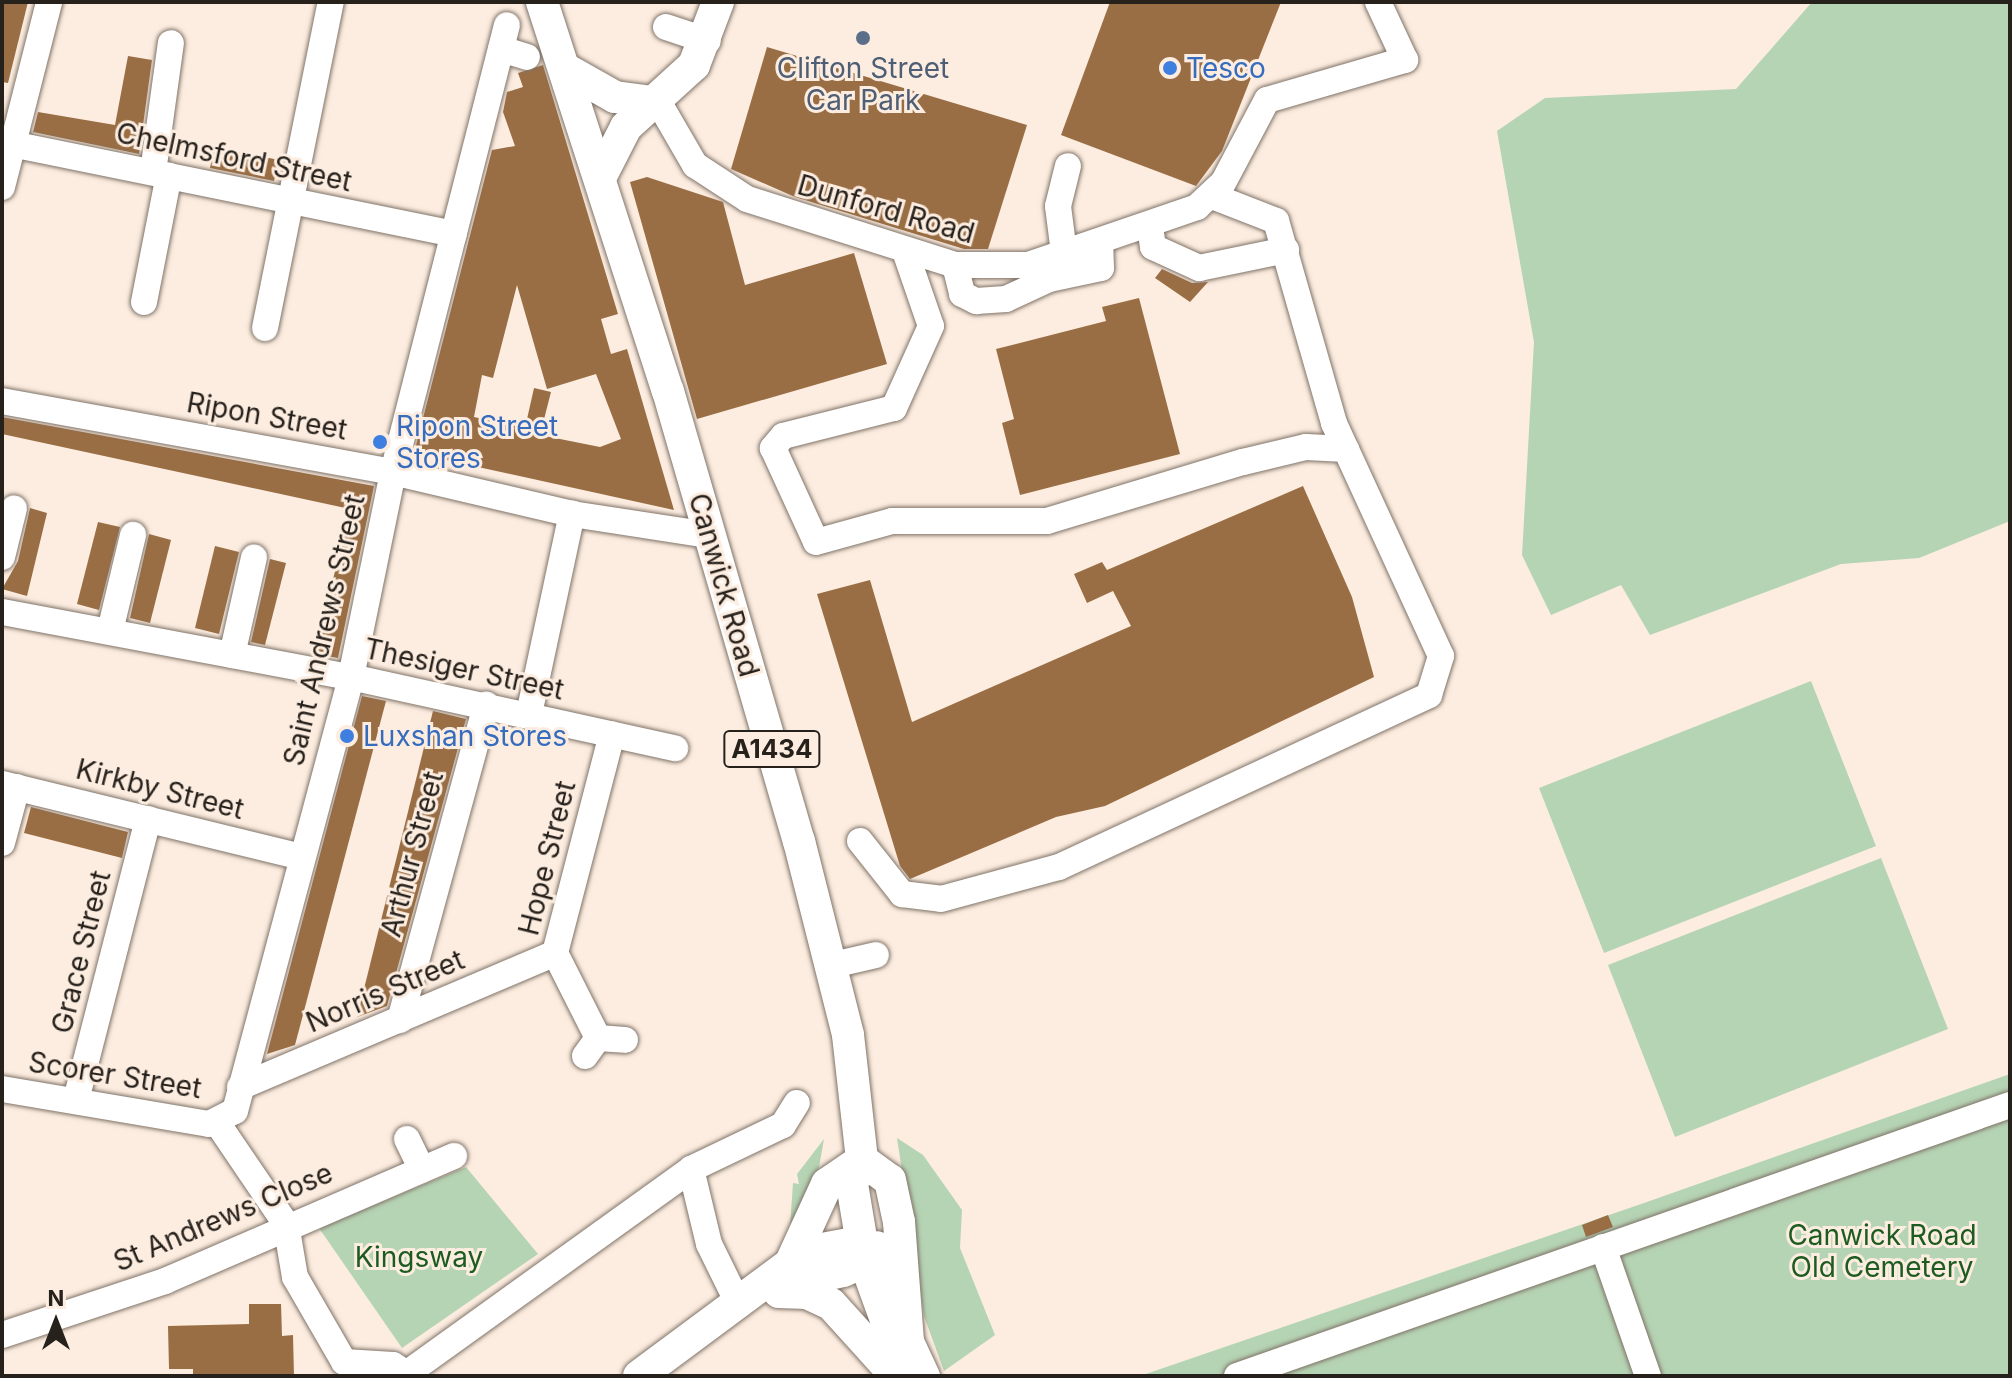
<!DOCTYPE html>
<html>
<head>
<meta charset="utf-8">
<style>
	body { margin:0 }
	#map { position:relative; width:2012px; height:1378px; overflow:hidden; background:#fcede0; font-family:Inter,sans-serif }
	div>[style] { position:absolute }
	.green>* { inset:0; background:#b5d4b4 }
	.building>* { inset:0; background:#9a6e44 }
	.roads { filter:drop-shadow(0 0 2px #807368) drop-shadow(0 0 2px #807368) }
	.minor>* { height:26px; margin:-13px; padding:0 13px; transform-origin:13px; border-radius:13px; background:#fff }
	.major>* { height:32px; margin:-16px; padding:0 16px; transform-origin:16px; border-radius:16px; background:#fff }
	.dots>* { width:22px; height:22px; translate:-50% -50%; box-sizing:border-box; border:4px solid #fcede0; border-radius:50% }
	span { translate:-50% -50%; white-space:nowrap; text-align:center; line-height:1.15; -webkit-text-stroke:6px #fcede0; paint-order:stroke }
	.shield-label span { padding:2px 6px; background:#fcede0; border:2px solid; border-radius:6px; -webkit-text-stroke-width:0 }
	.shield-label { font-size:26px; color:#27211c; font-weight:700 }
	.service-label { font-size:28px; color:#4e5e75 }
	.shop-label { font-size:28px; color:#366cbe }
	.left { translate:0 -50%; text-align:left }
	.street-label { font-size:28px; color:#27211c }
	.park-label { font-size:28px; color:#1d5c21 }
	.frame { position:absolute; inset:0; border:4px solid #27211c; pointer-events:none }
	.north { position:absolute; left:16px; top:1282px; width:80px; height:80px; -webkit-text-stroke:6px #fcede0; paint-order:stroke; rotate:0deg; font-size:22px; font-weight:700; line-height:32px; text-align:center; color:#27211c }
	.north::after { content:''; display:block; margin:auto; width:28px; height:36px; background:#27211c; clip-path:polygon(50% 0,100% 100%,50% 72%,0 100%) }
</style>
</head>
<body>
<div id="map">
	<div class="green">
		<div style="clip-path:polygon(1812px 2px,2010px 2px,2010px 521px,1919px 558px,1841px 564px,1650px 635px,1621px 585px,1551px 615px,1522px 555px,1534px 342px,1497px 131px,1545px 98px,1736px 89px)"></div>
		<div style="clip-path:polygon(1811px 681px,1876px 846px,1604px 953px,1539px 788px)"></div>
		<div style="clip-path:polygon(1881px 858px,1948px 1029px,1675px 1137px,1608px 965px)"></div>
		<div style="clip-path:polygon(2010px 1074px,2010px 1376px,1140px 1376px,1644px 1203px)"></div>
		<div style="clip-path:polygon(897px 1138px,923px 1155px,962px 1210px,960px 1248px,995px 1335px,944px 1371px,924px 1316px)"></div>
		<div style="clip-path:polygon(824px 1139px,816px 1184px,790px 1227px,793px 1183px,799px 1184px,797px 1174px)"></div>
		<div style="clip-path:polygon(466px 1167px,538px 1254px,402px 1348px,319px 1228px)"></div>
	</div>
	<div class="building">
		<div style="clip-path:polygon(2px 2px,28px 2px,8px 83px,2px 82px)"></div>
		<div style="clip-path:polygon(1110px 2px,1281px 2px,1222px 151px,1196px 186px,1061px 135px)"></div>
		<div style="clip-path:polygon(767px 47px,1027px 125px,988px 249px,964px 249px,795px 197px,731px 169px)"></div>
		<div style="clip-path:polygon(128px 56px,152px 60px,139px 154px,33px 132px,38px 112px,115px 125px)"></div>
		<div style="clip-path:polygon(evenodd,543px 65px,618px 314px,601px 319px,611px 354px,627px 349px,674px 510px,414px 453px,492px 150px,515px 146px,503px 112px,507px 92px,523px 87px,518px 73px,543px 65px,517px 285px,547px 389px,596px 374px,621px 439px,600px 447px,540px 435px,551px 392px,534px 388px,525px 428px,474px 417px,482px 375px,493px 378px,517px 285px)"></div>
		<div style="clip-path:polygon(214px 147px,279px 160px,274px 181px,210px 168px)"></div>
		<div style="clip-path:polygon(647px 177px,723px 202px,745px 285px,854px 253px,887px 364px,697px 419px,630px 182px)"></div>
		<div style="clip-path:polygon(1162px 269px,1192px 283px,1208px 282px,1190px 302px,1155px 278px)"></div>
		<div style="clip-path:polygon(1139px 298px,1180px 454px,1020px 495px,1002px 423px,1014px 419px,996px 349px,1106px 321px,1102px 307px)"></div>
		<div style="clip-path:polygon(2px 417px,374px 486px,338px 658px,315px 654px,350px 509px,2px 434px)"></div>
		<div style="clip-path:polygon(1303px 486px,1352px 597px,1374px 677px,1105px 806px,1056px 817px,910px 879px,900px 866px,817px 594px,870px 580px,912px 722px,1131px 626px,1113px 591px,1087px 603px,1074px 574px,1102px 562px,1107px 570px)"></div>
		<div style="clip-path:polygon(30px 508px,47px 513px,27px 596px,2px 589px,18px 561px)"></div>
		<div style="clip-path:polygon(98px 522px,120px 527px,99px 610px,77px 604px)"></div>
		<div style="clip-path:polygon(149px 534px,171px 540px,150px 623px,130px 618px)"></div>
		<div style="clip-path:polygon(215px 546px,239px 552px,219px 634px,195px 628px)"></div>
		<div style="clip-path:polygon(270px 559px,286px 563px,265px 645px,251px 642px)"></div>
		<div style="clip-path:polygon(362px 696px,386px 701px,295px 1045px,267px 1054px)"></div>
		<div style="clip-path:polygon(433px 711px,466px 719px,387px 1006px,357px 1017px)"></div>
		<div style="clip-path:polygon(31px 807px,128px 832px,122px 858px,24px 833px)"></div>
		<div style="clip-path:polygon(1608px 1215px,1613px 1227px,1586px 1237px,1582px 1225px)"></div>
		<div style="clip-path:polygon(249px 1304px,281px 1304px,282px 1336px,293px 1335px,294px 1376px,193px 1376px,193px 1369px,169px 1369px,168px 1326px,249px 1324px)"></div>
	</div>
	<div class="roads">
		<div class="minor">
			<div style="left:666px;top:27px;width:44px;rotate:18.4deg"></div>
			<div style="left:501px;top:49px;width:27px;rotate:17deg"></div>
			<div style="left:659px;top:103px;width:72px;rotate:59.9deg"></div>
			<div style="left:695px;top:165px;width:62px;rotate:33.2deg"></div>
			<div style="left:747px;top:199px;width:218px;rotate:17.6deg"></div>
			<div style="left:955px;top:265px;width:73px"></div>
			<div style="left:1028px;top:265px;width:179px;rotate:-18.9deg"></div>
			<div style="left:1197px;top:207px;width:35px;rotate:-43deg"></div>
			<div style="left:1223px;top:183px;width:94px;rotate:-62.1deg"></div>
			<div style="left:1267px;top:100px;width:144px;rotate:-16.2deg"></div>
			<div style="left:1405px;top:60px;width:64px;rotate:-115deg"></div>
			<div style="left:2px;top:142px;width:461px;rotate:11.5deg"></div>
			<div style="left:153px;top:172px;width:130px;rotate:-82.1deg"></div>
			<div style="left:2px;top:187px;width:191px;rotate:-75.7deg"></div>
			<div style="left:1150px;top:226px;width:21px;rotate:82deg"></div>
			<div style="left:1153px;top:247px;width:51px;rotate:24.5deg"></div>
			<div style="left:1199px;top:268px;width:89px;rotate:-11.7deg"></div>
			<div style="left:905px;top:251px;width:79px;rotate:70.9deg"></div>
			<div style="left:931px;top:326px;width:90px;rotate:114.3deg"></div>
			<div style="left:894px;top:408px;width:114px;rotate:165.8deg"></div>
			<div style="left:783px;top:436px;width:16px;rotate:130deg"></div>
			<div style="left:773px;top:448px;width:103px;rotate:65.4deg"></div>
			<div style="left:816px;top:542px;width:79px;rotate:-15.4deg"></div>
			<div style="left:892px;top:521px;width:155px"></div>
			<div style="left:1047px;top:521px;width:205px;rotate:-16.8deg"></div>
			<div style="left:1243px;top:462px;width:65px;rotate:-13.4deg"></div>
			<div style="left:1306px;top:447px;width:40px;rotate:2.9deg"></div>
			<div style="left:1064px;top:253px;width:47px;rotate:-97.3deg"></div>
			<div style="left:1058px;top:206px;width:41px;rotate:-76deg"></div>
			<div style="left:955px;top:265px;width:30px;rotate:76deg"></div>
			<div style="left:962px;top:294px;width:16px;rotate:27deg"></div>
			<div style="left:976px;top:301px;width:30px;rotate:-4deg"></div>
			<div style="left:1006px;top:299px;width:47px;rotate:-24.9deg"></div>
			<div style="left:1049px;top:279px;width:53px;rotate:-11.9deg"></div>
			<div style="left:1101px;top:268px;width:26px;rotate:-92deg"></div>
			<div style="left:144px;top:302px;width:129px;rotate:-78.9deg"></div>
			<div style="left:265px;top:328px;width:333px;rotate:-78.6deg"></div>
			<div style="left:2px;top:401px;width:397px;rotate:10.3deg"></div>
			<div style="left:393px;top:472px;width:184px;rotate:13.2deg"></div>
			<div style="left:572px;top:514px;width:139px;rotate:8.7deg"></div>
			<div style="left:2px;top:557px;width:50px;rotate:-76.2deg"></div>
			<div style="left:2px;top:612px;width:355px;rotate:10.6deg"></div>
			<div style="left:351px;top:677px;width:332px;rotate:12.4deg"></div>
			<div style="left:110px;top:631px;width:99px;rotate:-76.5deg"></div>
			<div style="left:232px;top:655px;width:100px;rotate:-77.3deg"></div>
			<div style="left:529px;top:714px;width:205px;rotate:-77.9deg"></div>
			<div style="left:2px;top:784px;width:309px;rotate:13.7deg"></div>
			<div style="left:860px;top:841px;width:68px;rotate:51.6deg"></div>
			<div style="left:902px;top:894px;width:39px;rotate:7deg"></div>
			<div style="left:941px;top:899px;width:122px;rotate:-15.2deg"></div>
			<div style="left:1059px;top:867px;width:408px;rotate:-24.9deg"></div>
			<div style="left:1429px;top:695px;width:41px;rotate:-72.9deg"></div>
			<div style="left:1441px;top:656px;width:256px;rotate:-114.7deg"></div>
			<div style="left:1334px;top:423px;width:210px;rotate:-106deg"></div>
			<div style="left:1276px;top:221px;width:69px;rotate:-158.7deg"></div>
			<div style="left:2px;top:843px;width:58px;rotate:-75deg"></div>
			<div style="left:833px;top:965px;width:44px;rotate:-13.1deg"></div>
			<div style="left:400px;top:1020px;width:327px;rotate:-74.7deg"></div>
			<div style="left:598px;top:1038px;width:27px;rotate:4deg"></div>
			<div style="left:585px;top:1056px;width:22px;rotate:-54deg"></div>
			<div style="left:598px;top:1038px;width:95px;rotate:-116.8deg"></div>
			<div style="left:555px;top:953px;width:226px;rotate:-75.4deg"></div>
			<div style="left:240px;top:1087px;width:342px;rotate:-23deg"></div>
			<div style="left:2px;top:1089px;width:210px;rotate:9.6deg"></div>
			<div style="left:209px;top:1124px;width:29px;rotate:-27deg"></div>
			<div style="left:235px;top:1111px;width:449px;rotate:-75deg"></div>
			<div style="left:351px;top:677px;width:209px;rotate:-78.4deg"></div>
			<div style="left:393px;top:472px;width:461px;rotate:-75.7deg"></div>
			<div style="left:76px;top:1100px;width:290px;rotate:-75.6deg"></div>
			<div style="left:218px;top:1124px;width:121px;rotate:55.8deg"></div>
			<div style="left:286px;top:1224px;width:54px;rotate:80.4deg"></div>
			<div style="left:295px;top:1277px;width:98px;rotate:60deg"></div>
			<div style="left:344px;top:1362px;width:49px;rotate:3.5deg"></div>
			<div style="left:393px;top:1365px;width:20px;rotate:33deg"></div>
			<div style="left:407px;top:1139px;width:34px;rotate:64deg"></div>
			<div style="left:691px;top:1169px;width:77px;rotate:76.5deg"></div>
			<div style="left:709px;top:1244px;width:68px;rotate:63.8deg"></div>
			<div style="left:1603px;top:1247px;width:137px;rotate:70.8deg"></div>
			<div style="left:2px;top:1335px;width:172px;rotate:-18.3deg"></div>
			<div style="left:165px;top:1281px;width:315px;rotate:-23.4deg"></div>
			<div style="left:409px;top:1372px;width:347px;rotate:-35.7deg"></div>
			<div style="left:691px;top:1169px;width:102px;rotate:-25.6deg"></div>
			<div style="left:783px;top:1125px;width:26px;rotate:-58deg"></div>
			<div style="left:1237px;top:1376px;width:819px;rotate:-19.32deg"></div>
		</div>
		<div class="major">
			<div style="left:542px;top:2px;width:409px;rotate:72.1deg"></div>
			<div style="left:668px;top:391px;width:469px;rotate:73.8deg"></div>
			<div style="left:799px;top:841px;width:200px;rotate:75.8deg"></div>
			<div style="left:848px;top:1035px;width:126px;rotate:83.6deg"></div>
			<div style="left:862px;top:1160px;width:26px;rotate:113deg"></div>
			<div style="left:852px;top:1184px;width:79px;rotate:80.5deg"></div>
			<div style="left:865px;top:1262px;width:62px;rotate:70.1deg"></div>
			<div style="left:886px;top:1320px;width:19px;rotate:62deg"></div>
			<div style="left:895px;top:1337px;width:14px;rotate:21deg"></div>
			<div style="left:567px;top:70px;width:55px;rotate:29.4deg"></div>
			<div style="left:615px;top:97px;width:44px;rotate:7.8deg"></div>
			<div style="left:600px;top:178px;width:57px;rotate:-63deg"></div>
			<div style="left:626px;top:127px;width:92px;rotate:-42.4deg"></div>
			<div style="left:694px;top:65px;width:67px;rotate:-69.1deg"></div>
			<div style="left:862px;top:1160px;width:34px;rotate:36deg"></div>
			<div style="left:890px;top:1180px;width:43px;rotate:77.9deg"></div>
			<div style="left:899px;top:1222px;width:120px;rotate:85.7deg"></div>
			<div style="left:908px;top:1342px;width:38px;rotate:65deg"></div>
			<div style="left:787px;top:1271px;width:31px;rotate:11deg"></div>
			<div style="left:817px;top:1277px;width:27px;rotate:-13deg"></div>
			<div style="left:843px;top:1271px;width:24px;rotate:-22deg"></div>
			<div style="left:865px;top:1262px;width:19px;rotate:-51deg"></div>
			<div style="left:787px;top:1271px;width:96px;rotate:-65.3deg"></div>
			<div style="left:827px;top:1184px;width:42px;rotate:-34.4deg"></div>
			<div style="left:779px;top:1292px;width:28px;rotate:2deg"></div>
			<div style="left:807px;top:1293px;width:26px;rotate:25deg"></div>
			<div style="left:831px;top:1304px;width:84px;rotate:47.9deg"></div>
			<div style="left:887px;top:1366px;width:26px;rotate:23deg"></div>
			<div style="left:639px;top:1376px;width:208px;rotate:-36.6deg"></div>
			<div style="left:806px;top:1252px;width:49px;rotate:-10.6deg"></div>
			<div style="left:854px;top:1243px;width:27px;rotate:28deg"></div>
			<div style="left:878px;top:1256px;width:38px;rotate:49deg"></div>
		</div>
	</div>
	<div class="dots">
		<div style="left:863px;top:38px;background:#5c6f8a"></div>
		<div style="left:1170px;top:68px;background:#3f7fe0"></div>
		<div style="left:380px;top:442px;background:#3f7fe0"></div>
		<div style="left:347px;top:736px;background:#3f7fe0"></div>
	</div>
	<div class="shield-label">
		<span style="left:772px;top:749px">A1434</span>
	</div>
	<div class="service-label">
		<span style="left:863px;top:84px">Clifton Street<br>Car Park</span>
	</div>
	<div class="shop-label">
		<span class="left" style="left:1186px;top:68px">Tesco</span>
		<span class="left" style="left:396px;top:442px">Ripon Street<br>Stores</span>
		<span class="left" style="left:363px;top:736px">Luxshan Stores</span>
	</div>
	<div class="street-label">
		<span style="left:234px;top:157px;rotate:12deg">Chelmsford Street</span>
		<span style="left:886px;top:209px;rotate:16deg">Dunford Road</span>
		<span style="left:267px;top:416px;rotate:10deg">Ripon Street</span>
		<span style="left:724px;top:585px;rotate:74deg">Canwick Road</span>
		<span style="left:324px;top:630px;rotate:-77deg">Saint Andrews Street</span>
		<span style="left:464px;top:669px;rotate:12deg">Thesiger Street</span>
		<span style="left:160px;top:789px;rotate:14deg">Kirkby Street</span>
		<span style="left:412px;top:854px;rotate:-75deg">Arthur Street</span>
		<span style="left:547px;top:858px;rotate:-76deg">Hope Street</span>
		<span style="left:81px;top:952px;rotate:-76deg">Grace Street</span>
		<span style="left:385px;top:991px;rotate:-23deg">Norris Street</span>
		<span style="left:115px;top:1075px;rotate:9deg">Scorer Street</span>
		<span style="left:223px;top:1217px;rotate:-23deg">St Andrews Close</span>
	</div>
	<div class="park-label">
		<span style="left:1882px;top:1251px">Canwick Road<br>Old Cemetery</span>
		<span style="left:419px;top:1257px">Kingsway</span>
	</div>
	<div class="frame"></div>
	<div class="north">N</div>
</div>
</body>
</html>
